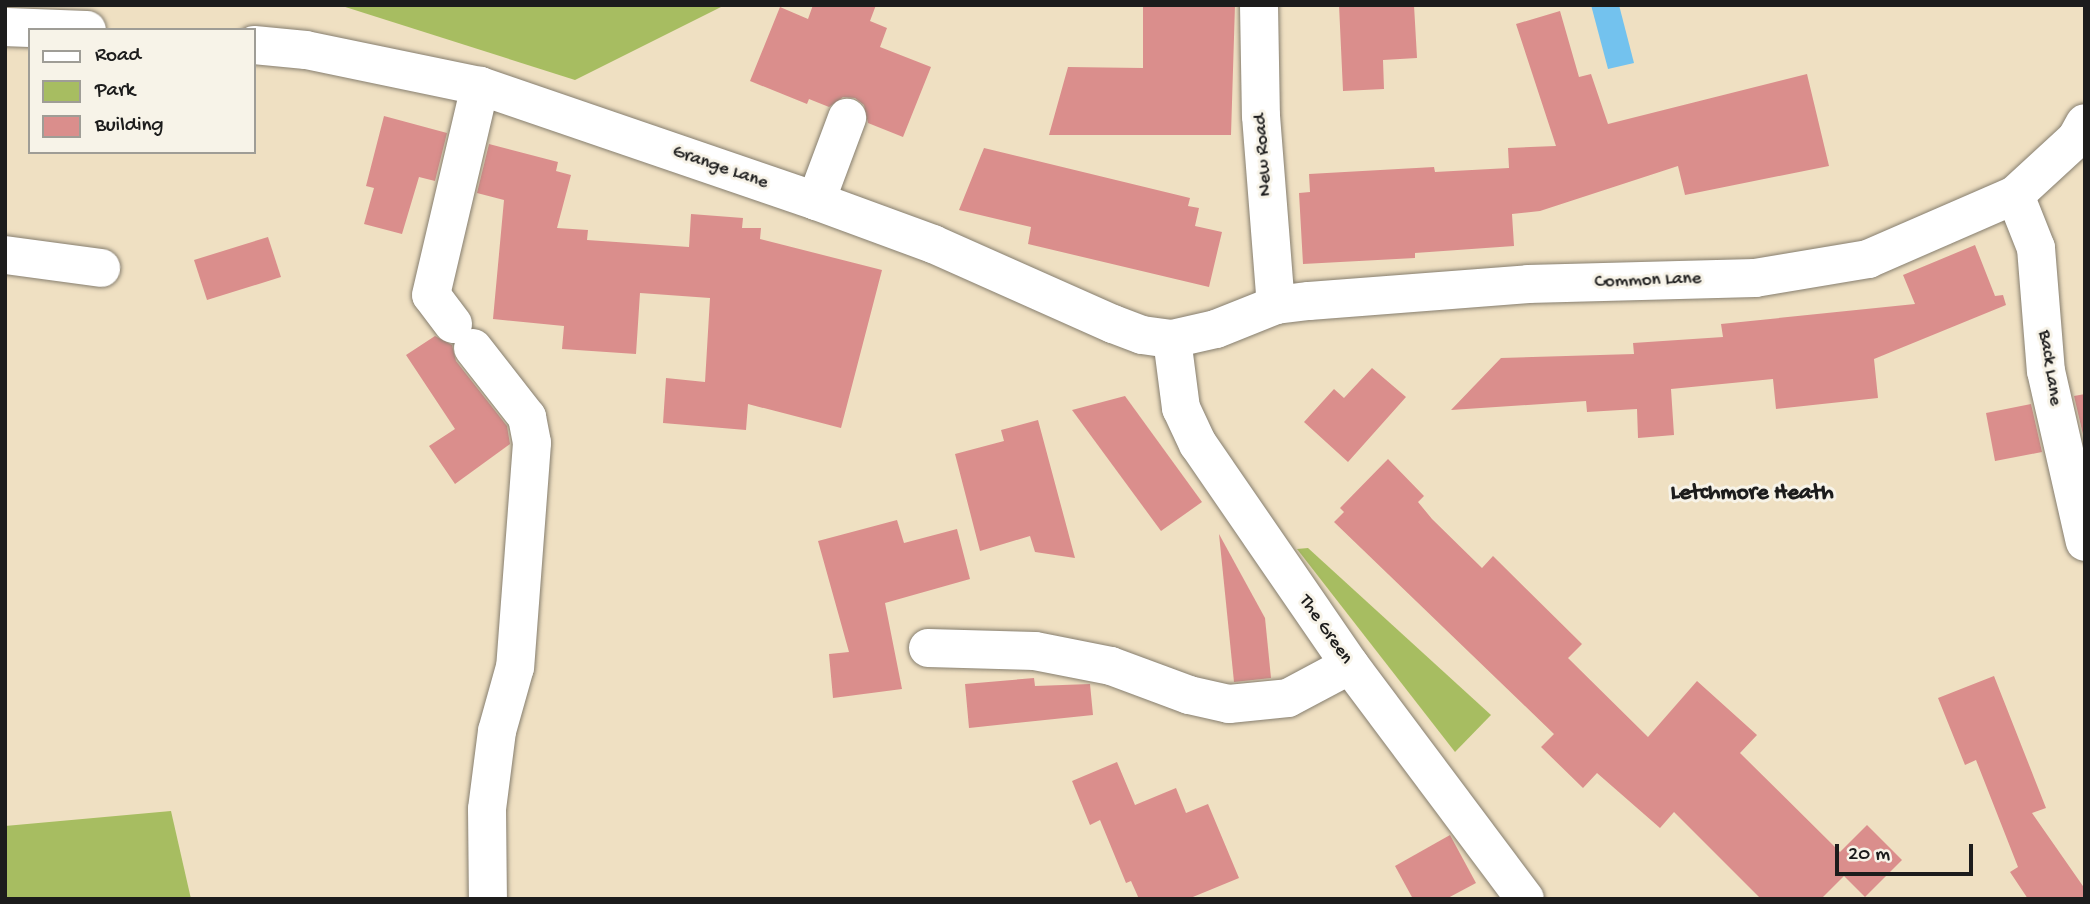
<!DOCTYPE html>
<html>
<head>
<meta charset="utf-8">
<style>
	body { margin:0 }
	#map { position:relative; width:2090px; height:904px; overflow:hidden; background:#efe0c2; font-family:"Gochi Hand",sans-serif }
	div>[style] { position:absolute }
	.green>* { inset:0; background:#a7bd61 }
	.water>* { inset:0; background:#73c2ee }
	.building>* { inset:0; background:#da8e8c }
	.roads { filter:drop-shadow(0 0 2px #867e6f) drop-shadow(0 0 2px #867e6f) }
	.minor>* { height:38px; margin:-19px; padding:0 19px; transform-origin:19px; border-radius:19px; background:#fff }
	span { translate:-50% -50%; white-space:nowrap; text-align:center; line-height:1.15; -webkit-text-stroke:6px #f7f3e8; paint-order:stroke }
	.street-label { font-size:19px; color:#1c1c1c }
	.quarter-label { font-size:23px; color:#1c1c1c; font-weight:700 }
	.frame { position:absolute; inset:0; border:7px solid #1c1c1c; pointer-events:none }
	.legend { position:absolute; left:28px; top:28px; width:228px; height:126px; box-sizing:border-box; background:#f7f3e8; border:2px solid #9f9d96; margin:0; padding:9px 12px; list-style:none; font-size:21px; color:#1c1c1c }
	.legend li { display:flex; align-items:center; gap:14px; height:35px }
	.legend b { width:35px; border:2px solid #9f9d96 }
	.scale { position:absolute; left:1835px; top:844px; width:138px; height:32px; box-sizing:border-box; border:4px solid #1c1c1c; border-top:0; padding-left:9px; font-size:21px; line-height:24px; white-space:nowrap; color:#1c1c1c; -webkit-text-stroke:5px #f7f3e8; paint-order:stroke }
</style>
</head>
<body>
<div id="map">
	<div class="green">
		<div style="clip-path:polygon(339px 5px,725px 5px,575px 80px)"></div>
		<div style="clip-path:polygon(1308px 548px,1491px 715px,1455px 752px,1297px 549px)"></div>
		<div style="clip-path:polygon(171px 811px,191px 899px,5px 899px,5px 826px)"></div>
	</div>
	<div class="water">
		<div style="clip-path:polygon(1591px 5px,1619px 5px,1634px 63px,1608px 69px)"></div>
	</div>
	<div class="building">
		<div style="clip-path:polygon(813px 5px,876px 5px,870px 21px,887px 28px,880px 47px,931px 67px,903px 137px,868px 123px,864px 105px,855px 98px,843px 97px,829px 107px,809px 99px,807px 104px,750px 81px,780px 7px,808px 19px)"></div>
		<div style="clip-path:polygon(1143px 5px,1235px 5px,1231px 135px,1049px 135px,1068px 67px,1143px 68px)"></div>
		<div style="clip-path:polygon(1339px 5px,1414px 5px,1417px 58px,1383px 60px,1384px 89px,1343px 91px)"></div>
		<div style="clip-path:polygon(1560px 11px,1579px 77px,1591px 74px,1608px 124px,1807px 74px,1829px 166px,1685px 195px,1678px 166px,1540px 211px,1512px 214px,1514px 246px,1415px 253px,1415px 258px,1303px 264px,1299px 193px,1310px 192px,1309px 174px,1434px 167px,1435px 172px,1509px 168px,1508px 148px,1556px 146px,1516px 24px)"></div>
		<div style="clip-path:polygon(384px 116px,447px 133px,435px 181px,419px 177px,402px 234px,364px 224px,374px 188px,366px 186px)"></div>
		<div style="clip-path:polygon(489px 144px,558px 162px,556px 171px,571px 175px,557px 228px,588px 230px,587px 240px,689px 247px,691px 214px,743px 218px,742px 228px,761px 228px,760px 239px,882px 270px,841px 428px,748px 404px,746px 430px,663px 423px,666px 378px,705px 382px,710px 298px,640px 293px,636px 354px,562px 349px,564px 326px,493px 319px,504px 200px,477px 193px)"></div>
		<div style="clip-path:polygon(984px 148px,1190px 198px,1188px 206px,1199px 208px,1195px 226px,1222px 232px,1209px 287px,1028px 244px,1031px 227px,959px 210px)"></div>
		<div style="clip-path:polygon(268px 237px,281px 277px,207px 300px,194px 260px)"></div>
		<div style="clip-path:polygon(1975px 245px,1995px 296px,2003px 295px,2006px 305px,1874px 359px,1878px 398px,1776px 409px,1773px 379px,1671px 389px,1674px 435px,1638px 438px,1637px 409px,1587px 412px,1586px 401px,1451px 410px,1501px 358px,1634px 354px,1633px 343px,1723px 337px,1721px 324px,1915px 304px,1903px 275px)"></div>
		<div style="clip-path:polygon(435px 336px,452px 345px,456px 361px,507px 426px,510px 444px,455px 484px,429px 446px,455px 429px,406px 355px)"></div>
		<div style="clip-path:polygon(1372px 368px,1406px 397px,1348px 462px,1304px 422px,1334px 389px,1344px 398px)"></div>
		<div style="clip-path:polygon(2085px 394px,2085px 443px,2074px 396px)"></div>
		<div style="clip-path:polygon(1125px 396px,1202px 502px,1161px 531px,1072px 410px)"></div>
		<div style="clip-path:polygon(2031px 404px,2042px 452px,1995px 461px,1986px 413px)"></div>
		<div style="clip-path:polygon(1038px 420px,1075px 558px,1035px 552px,1030px 536px,980px 551px,955px 454px,1004px 441px,1001px 430px)"></div>
		<div style="clip-path:polygon(1388px 459px,1424px 496px,1418px 502px,1432px 519px,1482px 568px,1493px 556px,1582px 644px,1568px 658px,1648px 737px,1697px 681px,1757px 735px,1740px 753px,1840px 852px,1867px 825px,1902px 860px,1865px 897px,1844px 876px,1821px 899px,1761px 899px,1674px 812px,1660px 828px,1597px 773px,1583px 788px,1541px 747px,1554px 734px,1334px 522px,1344px 512px,1340px 508px)"></div>
		<div style="clip-path:polygon(897px 520px,904px 543px,957px 529px,970px 579px,885px 603px,902px 689px,833px 698px,829px 654px,849px 652px,818px 541px)"></div>
		<div style="clip-path:polygon(1219px 534px,1265px 618px,1271px 678px,1234px 682px)"></div>
		<div style="clip-path:polygon(1994px 676px,2046px 808px,2032px 813px,2085px 889px,2085px 899px,2028px 899px,2010px 872px,2018px 867px,1976px 760px,1965px 765px,1938px 698px)"></div>
		<div style="clip-path:polygon(1034px 678px,1035px 686px,1090px 684px,1093px 715px,969px 728px,965px 684px)"></div>
		<div style="clip-path:polygon(1117px 762px,1135px 805px,1176px 788px,1186px 813px,1208px 804px,1239px 878px,1188px 899px,1139px 899px,1131px 881px,1126px 883px,1100px 820px,1090px 825px,1072px 781px)"></div>
		<div style="clip-path:polygon(1450px 835px,1476px 883px,1446px 899px,1413px 899px,1395px 866px)"></div>
	</div>
	<div class="roads">
		<div class="minor">
			<div style="left:1259px;top:5px;width:111px;rotate:89deg"></div>
			<div style="left:1261px;top:116px;width:190px;rotate:85.5deg"></div>
			<div style="left:5px;top:27px;width:82px;rotate:2.1deg"></div>
			<div style="left:254px;top:45px;width:52px;rotate:5.5deg"></div>
			<div style="left:306px;top:50px;width:178px;rotate:11.7deg"></div>
			<div style="left:480px;top:86px;width:355px;rotate:18.9deg"></div>
			<div style="left:816px;top:201px;width:125px;rotate:20.2deg"></div>
			<div style="left:933px;top:244px;width:197px;rotate:24deg"></div>
			<div style="left:1113px;top:324px;width:31px;rotate:21deg"></div>
			<div style="left:1142px;top:335px;width:30px;rotate:8deg"></div>
			<div style="left:1172px;top:339px;width:45px;rotate:-12.8deg"></div>
			<div style="left:1216px;top:329px;width:65px;rotate:-21.8deg"></div>
			<div style="left:1276px;top:305px;width:33px;rotate:-7deg"></div>
			<div style="left:1309px;top:301px;width:220px;rotate:-4.4deg"></div>
			<div style="left:1528px;top:284px;width:227px;rotate:-1.5deg"></div>
			<div style="left:1755px;top:278px;width:115px;rotate:-9.5deg"></div>
			<div style="left:1868px;top:259px;width:160px;rotate:-23.5deg"></div>
			<div style="left:2015px;top:195px;width:83px;rotate:-42.6deg"></div>
			<div style="left:2076px;top:139px;width:18px;rotate:-61deg"></div>
			<div style="left:2015px;top:195px;width:57px;rotate:68.4deg"></div>
			<div style="left:2036px;top:248px;width:123px;rotate:85.4deg"></div>
			<div style="left:2046px;top:371px;width:175px;rotate:77.2deg"></div>
			<div style="left:816px;top:201px;width:89px;rotate:-69.5deg"></div>
			<div style="left:5px;top:255px;width:97px;rotate:7.7deg"></div>
			<div style="left:453px;top:324px;width:36px;rotate:-127deg"></div>
			<div style="left:431px;top:295px;width:215px;rotate:-76.8deg"></div>
			<div style="left:1172px;top:339px;width:70px;rotate:82.6deg"></div>
			<div style="left:1181px;top:408px;width:40px;rotate:65deg"></div>
			<div style="left:1198px;top:444px;width:268px;rotate:55.5deg"></div>
			<div style="left:1350px;top:665px;width:292px;rotate:53.2deg"></div>
			<div style="left:473px;top:348px;width:88px;rotate:52deg"></div>
			<div style="left:527px;top:417px;width:26px;rotate:79deg"></div>
			<div style="left:532px;top:443px;width:225px;rotate:94.3deg"></div>
			<div style="left:515px;top:667px;width:66px;rotate:105.7deg"></div>
			<div style="left:497px;top:731px;width:79px;rotate:97.3deg"></div>
			<div style="left:487px;top:809px;width:90px;rotate:89.4deg"></div>
			<div style="left:928px;top:648px;width:107px;rotate:1.6deg"></div>
			<div style="left:1035px;top:651px;width:77px;rotate:11.2deg"></div>
			<div style="left:1111px;top:666px;width:83px;rotate:20.4deg"></div>
			<div style="left:1189px;top:695px;width:41px;rotate:12.7deg"></div>
			<div style="left:1229px;top:704px;width:59px;rotate:-5.8deg"></div>
			<div style="left:1288px;top:698px;width:70px;rotate:-28deg"></div>
		</div>
	</div>
	<div class="street-label">
		<span style="left:1264px;top:155px;rotate:-94deg">New Road</span>
		<span style="left:720px;top:168px;rotate:19deg">Grange Lane</span>
		<span style="left:1648px;top:281px;rotate:-2deg">Common Lane</span>
		<span style="left:2049px;top:368px;rotate:81deg">Back Lane</span>
		<span style="left:1325px;top:630px;rotate:55deg">The Green</span>
	</div>
	<div class="quarter-label">
		<span style="left:1752px;top:494px">Letchmore Heath</span>
	</div>
	<div class="frame"></div>
	<ul class="legend">
	<li><b style="height:9px;background:#fff"></b>Road</li>
	<li><b style="height:19px;background:#a7bd61"></b>Park</li>
	<li><b style="height:19px;background:#da8e8c"></b>Building</li>
	</ul>
	<div class="scale">20 m</div>
</div>
</body>
</html>
